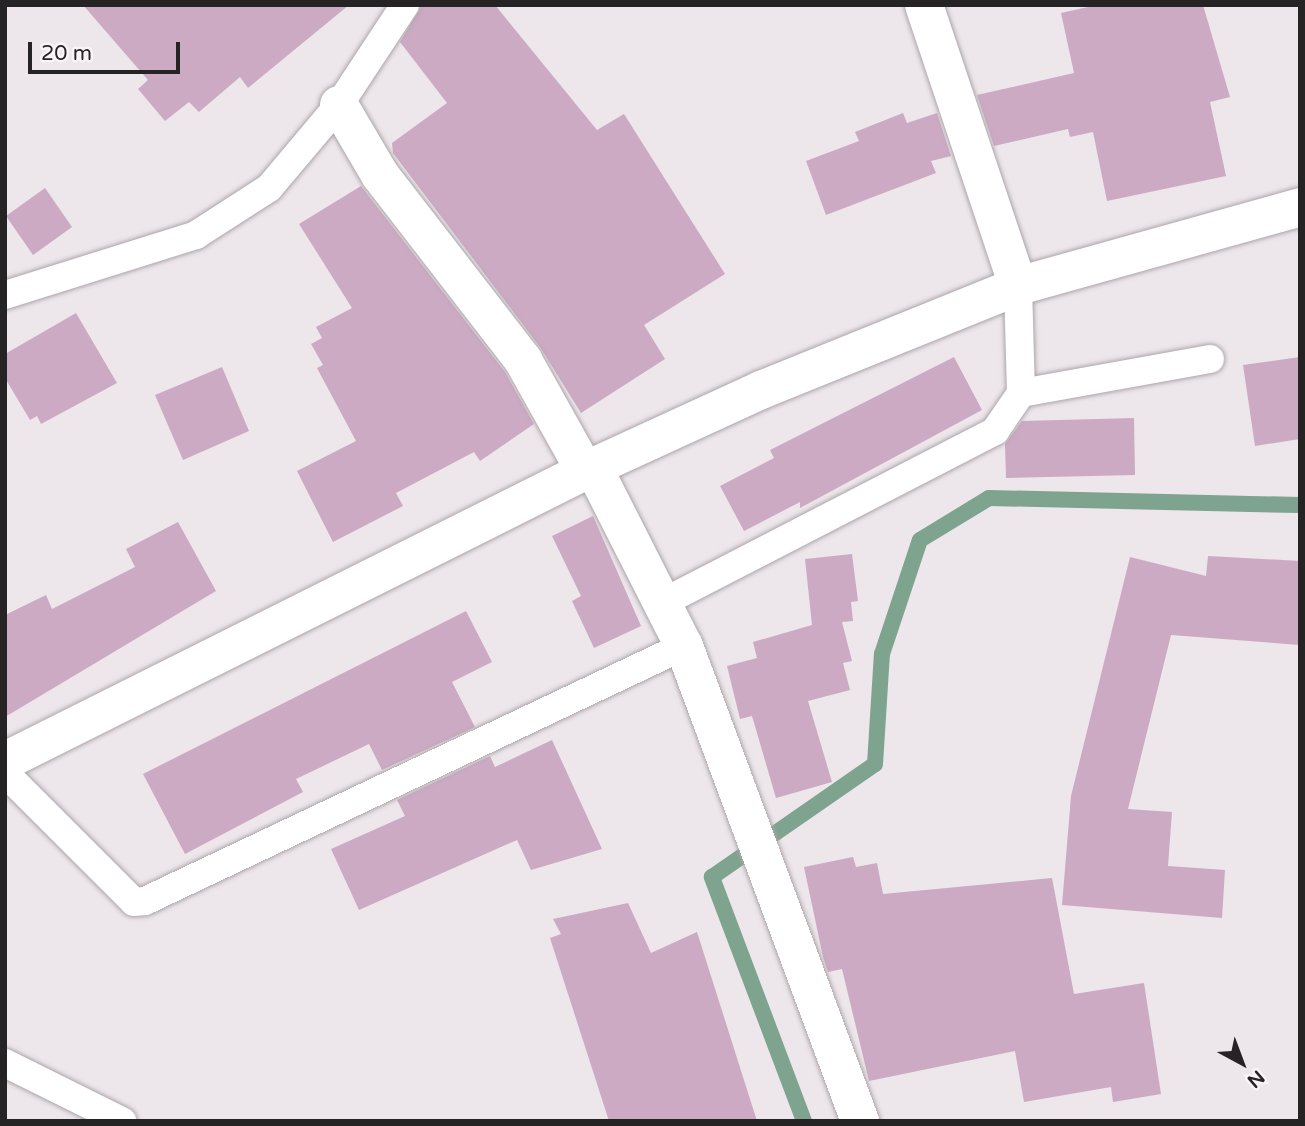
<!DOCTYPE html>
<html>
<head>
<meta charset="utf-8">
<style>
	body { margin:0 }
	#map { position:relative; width:1305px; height:1126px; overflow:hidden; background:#ede6eb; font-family:"Varela Round",sans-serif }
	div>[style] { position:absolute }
	.stream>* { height:16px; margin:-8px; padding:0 8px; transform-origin:8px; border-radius:8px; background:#7ea38e }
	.building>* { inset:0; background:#ccaac3 }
	.roads { filter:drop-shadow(0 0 2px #aca5aa) drop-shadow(0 0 2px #aca5aa) }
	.service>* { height:28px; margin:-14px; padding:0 14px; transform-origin:14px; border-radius:14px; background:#fff }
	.minor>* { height:38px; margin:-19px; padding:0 19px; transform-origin:19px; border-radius:19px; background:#fff }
	.tertiary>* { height:38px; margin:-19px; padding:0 19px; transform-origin:19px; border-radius:19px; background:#fff }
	span { translate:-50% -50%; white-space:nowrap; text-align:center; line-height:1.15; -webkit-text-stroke:5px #faf3f8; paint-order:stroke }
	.frame { position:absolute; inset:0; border:7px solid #262325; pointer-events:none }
	.north { position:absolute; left:1207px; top:1028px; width:70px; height:70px; -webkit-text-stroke:5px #faf3f8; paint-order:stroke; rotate:139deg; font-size:19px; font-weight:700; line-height:28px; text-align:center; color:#262325 }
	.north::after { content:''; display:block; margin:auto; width:24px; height:32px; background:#262325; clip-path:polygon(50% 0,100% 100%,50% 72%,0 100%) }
	.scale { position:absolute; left:28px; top:42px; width:152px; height:32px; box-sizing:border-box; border:4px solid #262325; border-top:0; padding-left:9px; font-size:21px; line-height:24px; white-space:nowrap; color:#262325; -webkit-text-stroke:5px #faf3f8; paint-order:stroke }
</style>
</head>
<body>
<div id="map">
	<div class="stream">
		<div style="left:804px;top:1121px;width:261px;rotate:-110.7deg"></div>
		<div style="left:712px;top:877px;width:198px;rotate:-34.7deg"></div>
		<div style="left:875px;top:764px;width:110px;rotate:-86.4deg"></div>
		<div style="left:882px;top:654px;width:120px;rotate:-71.6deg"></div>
		<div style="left:920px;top:540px;width:81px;rotate:-31.3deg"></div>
		<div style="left:989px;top:498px;width:311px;rotate:1.3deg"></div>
	</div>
	<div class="building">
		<div style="clip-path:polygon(83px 5px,349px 5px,248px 88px,240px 77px,199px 112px,189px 102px,165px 121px,138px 89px,148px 80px)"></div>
		<div style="clip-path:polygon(422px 5px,495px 5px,597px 130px,624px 114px,725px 274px,644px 325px,665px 359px,581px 413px,540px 347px,393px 153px,392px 143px,447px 103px,400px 42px)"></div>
		<div style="clip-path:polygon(1097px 5px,1203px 5px,1230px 97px,1210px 102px,1226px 176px,1107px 201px,1093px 132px,1070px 137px,1068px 129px,994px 146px,977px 95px,1074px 73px,1061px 13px)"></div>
		<div style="clip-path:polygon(903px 113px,907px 123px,937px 113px,951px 156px,931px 161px,936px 173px,826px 215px,806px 161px,859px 141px,855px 132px)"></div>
		<div style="clip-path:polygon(361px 186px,505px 372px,534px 424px,480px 461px,474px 452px,396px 493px,403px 506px,333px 542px,297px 471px,356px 441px,317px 368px,323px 365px,311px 344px,322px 338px,316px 327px,352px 308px,299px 224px)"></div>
		<div style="clip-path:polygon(45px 188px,72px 227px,33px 255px,6px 216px)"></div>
		<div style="clip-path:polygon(76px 313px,117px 383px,41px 424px,37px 416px,30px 420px,5px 378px,5px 354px)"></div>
		<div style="clip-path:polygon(954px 357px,982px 410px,800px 508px,800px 502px,744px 531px,720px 486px,774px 458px,770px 450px)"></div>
		<div style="clip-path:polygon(1300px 357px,1300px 439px,1255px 446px,1243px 365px)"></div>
		<div style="clip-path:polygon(222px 367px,249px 431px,183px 460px,155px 395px)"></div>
		<div style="clip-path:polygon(1134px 418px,1135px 475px,1006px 478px,1005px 444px,1022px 421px)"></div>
		<div style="clip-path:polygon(593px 516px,641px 626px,594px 648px,572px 601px,581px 596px,552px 536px)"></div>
		<div style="clip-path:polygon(178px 522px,216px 591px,5px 717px,5px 615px,46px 595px,52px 609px,135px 567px,126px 549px)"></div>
		<div style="clip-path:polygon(852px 554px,858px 601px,851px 602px,853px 621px,842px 622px,852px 661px,843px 663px,850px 690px,808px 701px,832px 782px,776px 798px,752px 716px,740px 719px,727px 666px,757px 658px,753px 642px,812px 625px,805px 559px)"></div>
		<div style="clip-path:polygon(1208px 556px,1300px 561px,1300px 645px,1171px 635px,1128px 809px,1172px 812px,1168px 866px,1225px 870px,1222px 918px,1062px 905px,1071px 796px,1130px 557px,1206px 576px)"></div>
		<div style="clip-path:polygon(466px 611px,492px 662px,452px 682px,475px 727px,382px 770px,369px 744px,296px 779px,303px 792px,185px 854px,143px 774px)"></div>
		<div style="clip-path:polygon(552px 740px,602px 849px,531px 870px,517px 840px,359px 910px,331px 849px,405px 816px,397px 800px,490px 756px,495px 767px)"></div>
		<div style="clip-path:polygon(853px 857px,856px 867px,877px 863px,883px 894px,1052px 878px,1074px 994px,1144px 983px,1161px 1094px,1113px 1102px,1111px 1087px,1024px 1102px,1015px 1051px,869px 1081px,842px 969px,828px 972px,823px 957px,804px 867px)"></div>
		<div style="clip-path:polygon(628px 903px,651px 953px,697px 932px,757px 1121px,609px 1121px,550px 938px,561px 934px,553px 919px)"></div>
	</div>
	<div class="roads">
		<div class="service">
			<div style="left:5px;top:295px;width:200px;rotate:-17.4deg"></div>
			<div style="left:196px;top:235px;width:87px;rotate:-32.8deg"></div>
			<div style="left:269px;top:188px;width:109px;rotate:-49.9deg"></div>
			<div style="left:339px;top:105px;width:120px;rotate:-56.6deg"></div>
			<div style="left:1021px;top:393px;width:192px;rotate:-10.2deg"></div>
			<div style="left:662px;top:603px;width:375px;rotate:-27.3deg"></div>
			<div style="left:995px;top:431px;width:46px;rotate:-55.6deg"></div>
			<div style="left:1021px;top:393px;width:107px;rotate:-91.6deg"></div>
			<div style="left:5px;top:773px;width:182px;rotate:45deg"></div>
			<div style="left:134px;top:902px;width:11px;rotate:-5deg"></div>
			<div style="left:145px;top:901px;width:596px;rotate:-25.32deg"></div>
			<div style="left:5px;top:1063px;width:131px;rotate:26.4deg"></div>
		</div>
		<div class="minor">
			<div style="left:924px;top:5px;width:296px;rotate:71.5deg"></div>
			<div style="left:339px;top:105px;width:81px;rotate:59.6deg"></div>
			<div style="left:380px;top:175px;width:234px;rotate:52.3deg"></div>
			<div style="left:523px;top:360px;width:127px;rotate:60.8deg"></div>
			<div style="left:593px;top:467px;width:201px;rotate:63.1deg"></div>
			<div style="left:684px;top:646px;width:507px;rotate:69.67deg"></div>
		</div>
		<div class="tertiary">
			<div style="left:5px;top:761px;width:657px;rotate:-26.57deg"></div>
			<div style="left:593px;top:467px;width:185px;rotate:-24.6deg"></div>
			<div style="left:761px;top:390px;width:277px;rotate:-22deg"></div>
			<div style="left:1018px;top:286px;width:293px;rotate:-15.6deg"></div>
		</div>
	</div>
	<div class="frame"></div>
	<div class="north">N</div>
	<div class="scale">20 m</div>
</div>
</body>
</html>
